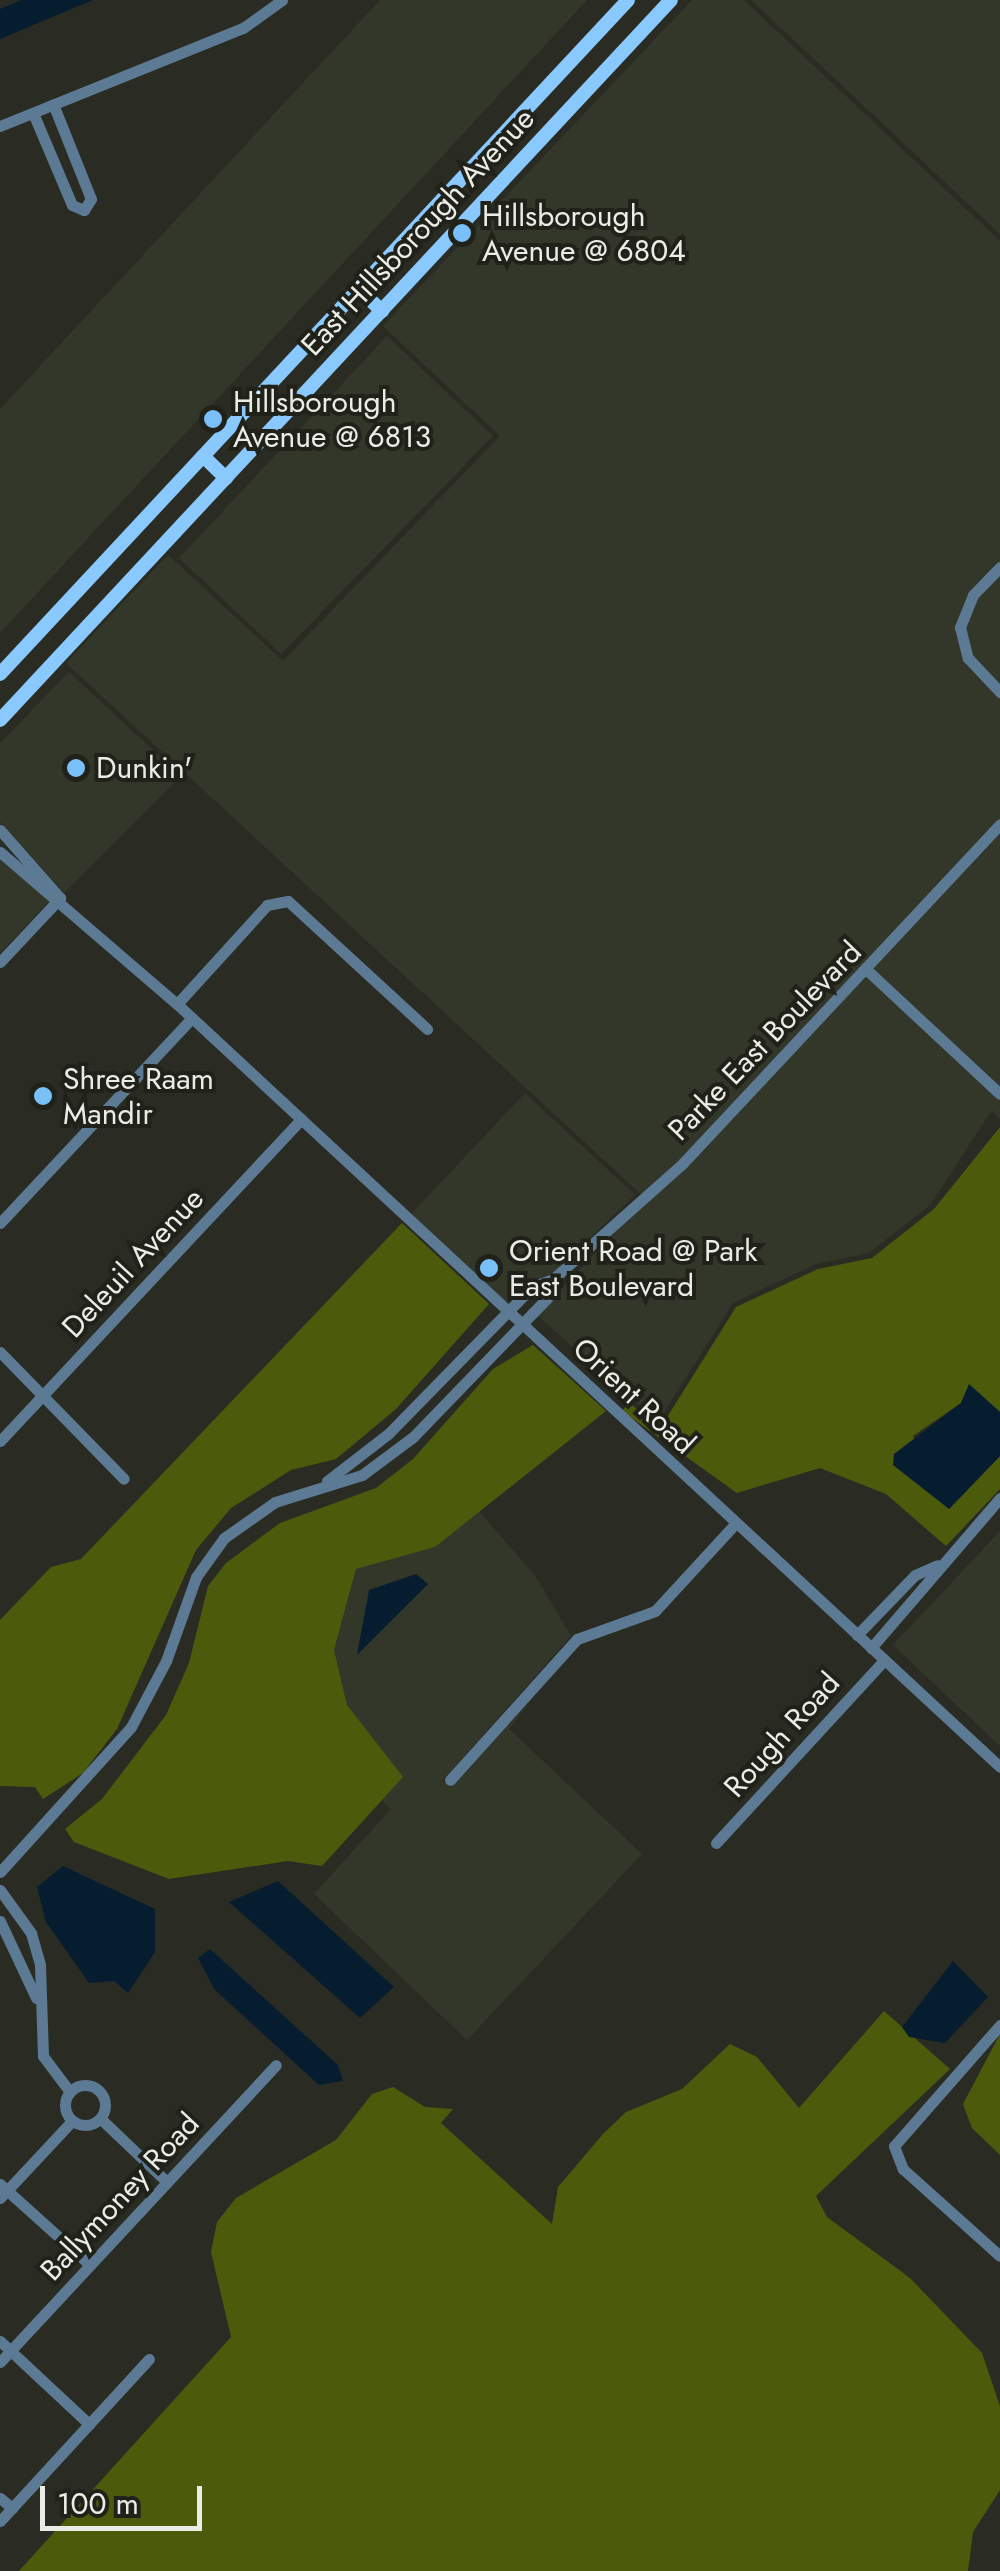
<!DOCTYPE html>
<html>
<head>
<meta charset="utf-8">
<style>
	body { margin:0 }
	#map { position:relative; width:1000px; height:2571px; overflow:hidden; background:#2a2c24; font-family:Jost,sans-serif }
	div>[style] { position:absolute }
	.built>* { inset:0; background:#333729 }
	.green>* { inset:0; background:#4c5a0c }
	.water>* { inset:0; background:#051d2f }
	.minor>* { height:11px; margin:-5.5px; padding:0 5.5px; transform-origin:5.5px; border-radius:5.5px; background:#5c7a94 }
	.minor>.ring { margin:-5.5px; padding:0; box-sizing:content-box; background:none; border:11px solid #5c7a94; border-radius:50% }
	.major>* { height:14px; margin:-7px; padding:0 7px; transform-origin:7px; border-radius:7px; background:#89c9fe }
	.dots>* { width:28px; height:28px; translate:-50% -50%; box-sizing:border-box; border:5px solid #20221a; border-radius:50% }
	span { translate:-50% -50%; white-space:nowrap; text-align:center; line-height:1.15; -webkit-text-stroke:8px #20221a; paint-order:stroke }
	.poi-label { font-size:30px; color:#eaece6 }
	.left { translate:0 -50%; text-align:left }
	.street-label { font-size:30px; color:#eaece6 }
	.scale { position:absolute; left:40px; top:2486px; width:162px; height:45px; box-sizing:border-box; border:5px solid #eaece6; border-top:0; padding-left:12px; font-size:30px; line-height:35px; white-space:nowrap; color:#eaece6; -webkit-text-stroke:8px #20221a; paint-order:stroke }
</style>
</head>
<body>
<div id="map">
	<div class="built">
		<div style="clip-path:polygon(380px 0,587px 0,0 633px,0 409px)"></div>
		<div style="clip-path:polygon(692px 0,744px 0,1000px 241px,1000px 1119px,992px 1110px,930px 1205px,869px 1253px,816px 1264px,733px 1303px,658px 1422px,537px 1315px,646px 1199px,66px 663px,168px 555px,283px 661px,500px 436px,383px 326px)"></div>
		<div style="clip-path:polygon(751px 0,1000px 0,1000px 234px)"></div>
		<div style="clip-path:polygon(387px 336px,493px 436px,281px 654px,179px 558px)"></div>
		<div style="clip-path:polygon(69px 672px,181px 776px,64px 893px,0 822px,0 743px)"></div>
		<div style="clip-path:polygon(0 859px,50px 900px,0 953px)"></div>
		<div style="clip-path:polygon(525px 1093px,635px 1195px,552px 1274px,528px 1281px,505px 1303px,410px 1215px)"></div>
		<div style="clip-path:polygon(evenodd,477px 1509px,536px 1577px,571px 1636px,442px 1781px,451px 1788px,531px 1700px,509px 1729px,642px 1854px,467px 2040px,314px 1894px,391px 1809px,382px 1800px,402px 1777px,347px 1705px,334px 1650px,356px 1569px,435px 1547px,477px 1509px,416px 1574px,427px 1585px,357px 1654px,401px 1581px,416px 1574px)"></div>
		<div style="clip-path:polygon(1000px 1531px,1000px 1746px,893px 1645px)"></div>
	</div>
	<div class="green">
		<div style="clip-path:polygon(1000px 1127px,1000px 1412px,969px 1385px,961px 1403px,913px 1436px,949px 1509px,1000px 1456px,1000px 1489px,946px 1546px,886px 1494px,820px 1468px,737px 1493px,622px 1411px,629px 1403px,661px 1427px,736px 1307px,818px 1269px,872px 1258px,934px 1209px)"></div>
		<div style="clip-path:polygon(402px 1223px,489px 1304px,396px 1409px,336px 1459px,291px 1470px,231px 1508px,196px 1550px,117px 1729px,83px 1773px,43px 1799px,35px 1787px,0 1786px,0 1620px,51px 1567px,81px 1559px)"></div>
		<div style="clip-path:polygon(533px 1345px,606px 1411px,435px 1547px,356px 1569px,334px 1650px,347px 1705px,403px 1777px,322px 1866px,288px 1861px,169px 1879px,74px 1842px,65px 1829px,102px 1799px,166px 1715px,189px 1663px,208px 1586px,226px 1563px,280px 1523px,376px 1488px,413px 1459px,493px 1369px)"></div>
		<div style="clip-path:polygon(884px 2011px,950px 2069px,816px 2196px,827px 2217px,910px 2278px,982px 2353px,1000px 2406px,1000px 2490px,973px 2532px,968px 2571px,19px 2571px,231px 2337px,211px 2252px,217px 2222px,236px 2198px,336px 2140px,372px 2094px,393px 2087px,425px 2107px,453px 2109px,441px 2123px,552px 2224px,558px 2187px,603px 2134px,626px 2112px,682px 2089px,730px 2044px,757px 2057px,799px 2108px)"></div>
		<div style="clip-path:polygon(1000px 2034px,1000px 2155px,972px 2128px,963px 2104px)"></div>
	</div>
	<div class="water">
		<div style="clip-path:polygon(21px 0,93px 0,0 39px,0 9px)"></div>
		<div style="clip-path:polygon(969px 1384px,1000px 1412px,1000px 1456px,949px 1509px,893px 1465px,894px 1454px,961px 1403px)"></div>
		<div style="clip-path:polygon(416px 1574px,428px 1584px,357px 1655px,369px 1590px)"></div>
		<div style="clip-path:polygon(63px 1866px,155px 1909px,155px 1952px,128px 1993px,114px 1981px,89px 1983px,46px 1922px,37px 1887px)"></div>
		<div style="clip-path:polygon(278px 1881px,394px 1987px,360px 2018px,229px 1902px)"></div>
		<div style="clip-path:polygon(210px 1949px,338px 2065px,343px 2081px,319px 2085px,214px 1989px,198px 1958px)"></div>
		<div style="clip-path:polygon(953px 1961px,988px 1997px,945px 2043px,909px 2037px,902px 2027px)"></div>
	</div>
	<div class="minor">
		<div style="left:33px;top:113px;width:100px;rotate:67deg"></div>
		<div style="left:72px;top:205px;width:13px;rotate:23deg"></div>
		<div style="left:84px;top:210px;width:13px;rotate:-58deg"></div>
		<div style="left:91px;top:199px;width:102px;rotate:-111.8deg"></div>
		<div style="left:0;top:126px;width:262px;rotate:-22deg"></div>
		<div style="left:243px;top:28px;width:48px;rotate:-35.7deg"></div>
		<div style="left:1000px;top:567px;width:39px;rotate:134deg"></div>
		<div style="left:973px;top:595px;width:35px;rotate:112deg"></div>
		<div style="left:960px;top:627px;width:32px;rotate:76deg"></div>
		<div style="left:968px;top:658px;width:47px;rotate:46.7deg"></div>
		<div style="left:0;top:830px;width:91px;rotate:48.6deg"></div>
		<div style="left:0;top:852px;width:233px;rotate:40.7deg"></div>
		<div style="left:177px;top:1004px;width:1122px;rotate:42.83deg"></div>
		<div style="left:0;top:962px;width:88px;rotate:-46.8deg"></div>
		<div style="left:868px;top:971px;width:180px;rotate:43deg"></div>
		<div style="left:177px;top:1004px;width:134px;rotate:-47.7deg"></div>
		<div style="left:267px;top:905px;width:21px;rotate:-11deg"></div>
		<div style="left:288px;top:901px;width:189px;rotate:42.6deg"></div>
		<div style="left:0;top:1223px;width:281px;rotate:-46.9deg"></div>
		<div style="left:0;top:1352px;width:177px;rotate:45.7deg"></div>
		<div style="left:0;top:1441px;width:441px;rotate:-46.9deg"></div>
		<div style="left:327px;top:1481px;width:78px;rotate:-37.7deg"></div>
		<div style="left:389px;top:1433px;width:206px;rotate:-45.6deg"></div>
		<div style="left:533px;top:1286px;width:21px;rotate:-19deg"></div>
		<div style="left:857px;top:1635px;width:83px;rotate:-46deg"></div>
		<div style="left:915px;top:1575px;width:24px;rotate:-24deg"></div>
		<div style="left:871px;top:1648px;width:198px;rotate:-49.3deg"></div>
		<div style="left:450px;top:1780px;width:190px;rotate:-48deg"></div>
		<div style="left:577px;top:1639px;width:83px;rotate:-19.7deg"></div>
		<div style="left:655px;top:1611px;width:118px;rotate:-47.4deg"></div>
		<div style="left:716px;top:1843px;width:248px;rotate:-47.4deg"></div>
		<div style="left:0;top:1872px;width:195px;rotate:-47.9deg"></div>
		<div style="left:131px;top:1727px;width:75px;rotate:-62.1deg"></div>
		<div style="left:166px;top:1661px;width:89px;rotate:-70.3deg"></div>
		<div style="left:196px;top:1577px;width:48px;rotate:-54.3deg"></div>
		<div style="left:224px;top:1538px;width:62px;rotate:-35.2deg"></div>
		<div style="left:275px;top:1502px;width:91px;rotate:-17.2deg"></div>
		<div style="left:362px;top:1475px;width:64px;rotate:-36.7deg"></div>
		<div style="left:413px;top:1437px;width:193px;rotate:-46deg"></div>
		<div style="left:547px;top:1298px;width:20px;rotate:-72deg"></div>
		<div style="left:553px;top:1279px;width:174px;rotate:-41.7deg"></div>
		<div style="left:683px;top:1163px;width:464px;rotate:-46.9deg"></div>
		<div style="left:0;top:1890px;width:53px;rotate:54.2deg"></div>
		<div style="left:31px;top:1933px;width:33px;rotate:74deg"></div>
		<div style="left:40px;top:1965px;width:91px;rotate:88.1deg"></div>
		<div style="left:43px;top:2056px;width:45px;rotate:53.1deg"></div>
		<div style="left:0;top:1921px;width:85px;rotate:64.9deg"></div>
		<div style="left:1000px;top:2025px;width:161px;rotate:131.2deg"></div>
		<div style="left:894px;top:2146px;width:25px;rotate:69deg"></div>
		<div style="left:903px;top:2169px;width:130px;rotate:41.9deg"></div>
		<div class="ring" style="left:65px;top:2085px;width:29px;height:29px"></div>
		<div style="left:101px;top:2119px;width:91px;rotate:43.7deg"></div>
		<div style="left:0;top:2184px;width:121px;rotate:42deg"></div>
		<div style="left:0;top:2198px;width:105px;rotate:-46.9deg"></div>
		<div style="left:0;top:2341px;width:122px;rotate:43deg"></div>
		<div style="left:0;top:2362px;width:405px;rotate:-47.1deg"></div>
		<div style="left:0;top:2498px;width:16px;rotate:40deg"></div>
		<div style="left:0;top:2521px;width:220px;rotate:-47.4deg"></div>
	</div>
	<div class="major">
		<div style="left:359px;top:289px;width:32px;rotate:44deg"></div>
		<div style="left:203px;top:456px;width:32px;rotate:44deg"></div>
		<div style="left:0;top:674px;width:921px;rotate:-47.02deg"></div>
		<div style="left:0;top:720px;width:984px;rotate:-47.02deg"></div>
	</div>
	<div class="dots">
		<div style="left:462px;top:233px;background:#79bff8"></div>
		<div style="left:213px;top:419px;background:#79bff8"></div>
		<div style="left:76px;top:768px;background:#79bff8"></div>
		<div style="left:43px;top:1096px;background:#79bff8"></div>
		<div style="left:489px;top:1268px;background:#79bff8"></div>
	</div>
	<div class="poi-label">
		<span class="left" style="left:482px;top:233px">Hillsborough<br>Avenue @ 6804</span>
		<span class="left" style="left:233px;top:419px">Hillsborough<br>Avenue @ 6813</span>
		<span class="left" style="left:96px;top:768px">Dunkin'</span>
		<span class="left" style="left:63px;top:1096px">Shree Raam<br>Mandir</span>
		<span class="left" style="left:509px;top:1268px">Orient Road @ Park<br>East Boulevard</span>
	</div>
	<div class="street-label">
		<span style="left:418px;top:232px;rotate:-47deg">East Hillsborough Avenue</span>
		<span style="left:765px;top:1041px;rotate:-46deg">Parke East Boulevard</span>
		<span style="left:133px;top:1263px;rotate:-47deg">Deleuil Avenue</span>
		<span style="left:634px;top:1396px;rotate:43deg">Orient Road</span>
		<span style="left:782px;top:1735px;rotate:-48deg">Rough Road</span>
		<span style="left:120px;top:2197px;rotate:-47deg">Ballymoney Road</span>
	</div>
	<div class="scale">100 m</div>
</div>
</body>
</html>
